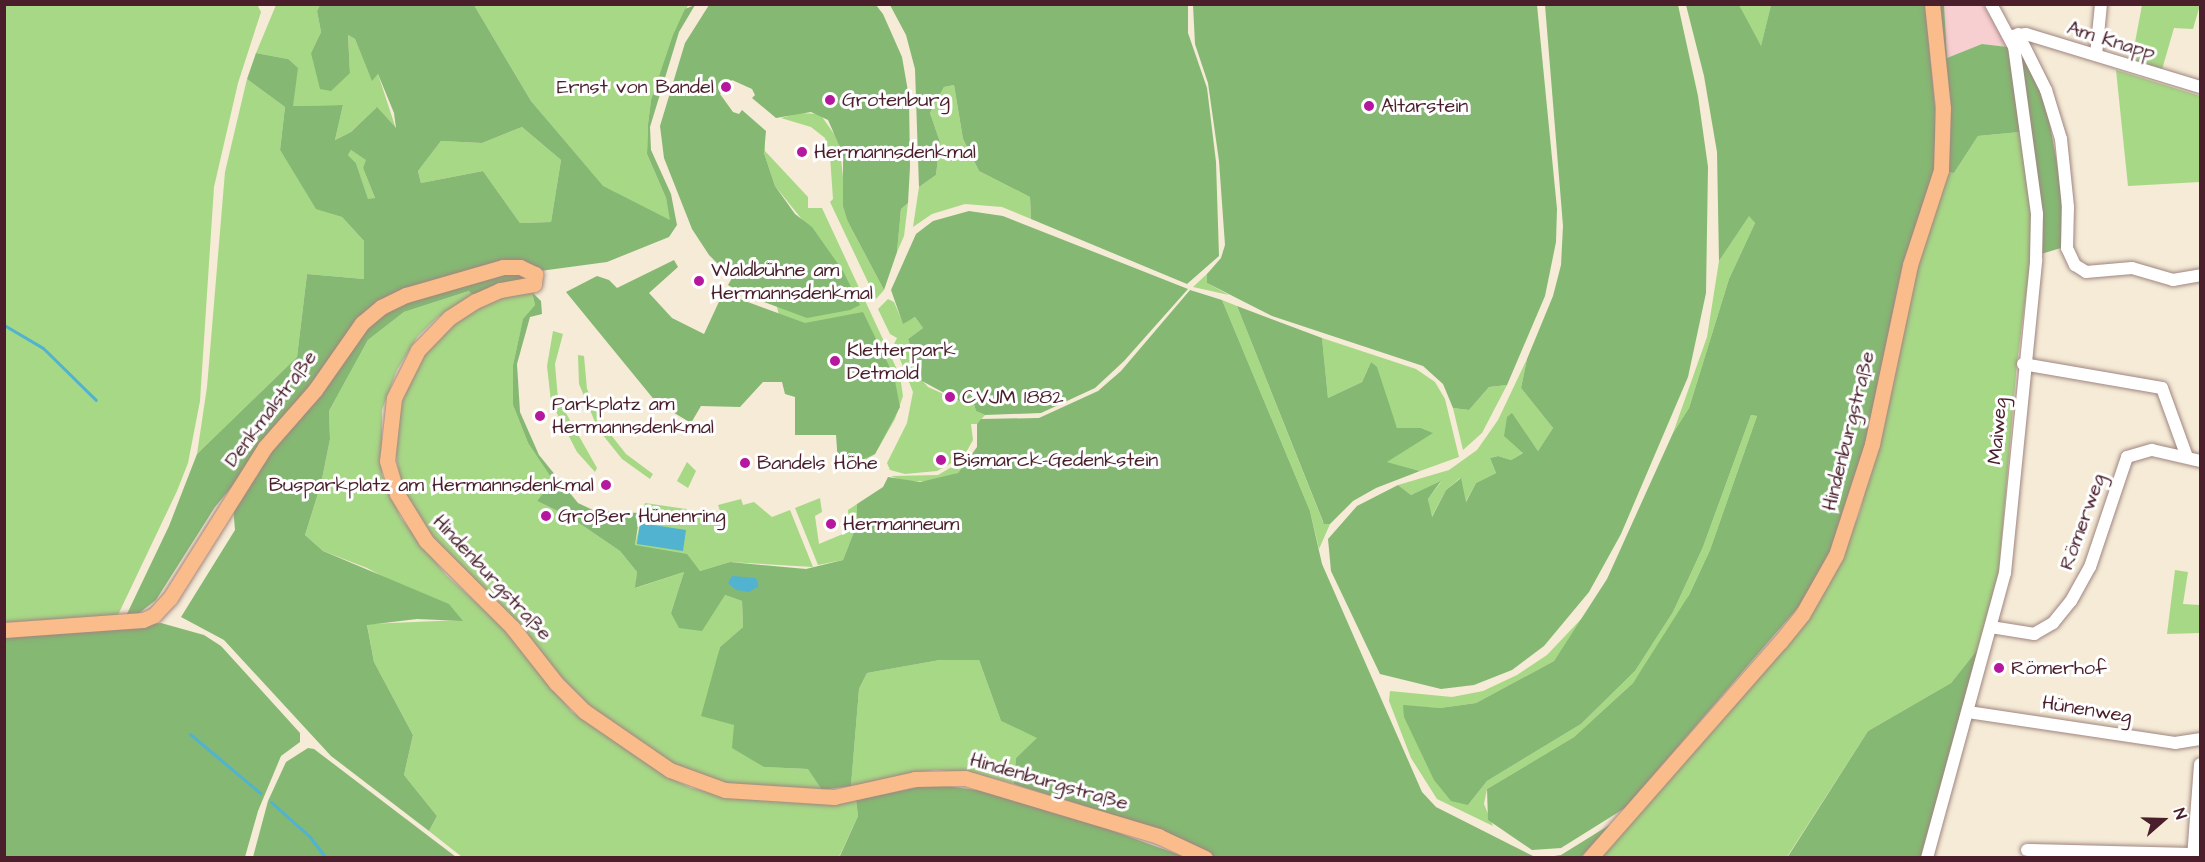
<!DOCTYPE html>
<html>
<head>
<meta charset="utf-8">
<style>
	body { margin:0 }
	#map { position:relative; width:2205px; height:862px; overflow:hidden; background:#f5ebd6; font-family:"Architects Daughter",sans-serif }
	div>[style] { position:absolute }
	.built>* { inset:0; background:#f7cfd0 }
	.green>* { inset:0; background:#a7d886 }
	.forest>* { inset:0; background:#85b873 }
	.water>* { inset:0; background:#51b3cf }
	.stream>* { height:3px; margin:-1.5px; padding:0 1.5px; transform-origin:1.5px; border-radius:1.5px; background:#51b3cf }
	.roads { filter:drop-shadow(0 0 2px #a08580) drop-shadow(0 0 2px #a08580) }
	.minor>* { height:12px; margin:-6px; padding:0 6px; transform-origin:6px; border-radius:6px; background:#fff }
	.major>* { height:15px; margin:-7.5px; padding:0 7.5px; transform-origin:7.5px; border-radius:7.5px; background:#f9bc8a }
	.dots>* { width:16px; height:16px; translate:-50% -50%; box-sizing:border-box; border:3px solid #fff; border-radius:50% }
	span { translate:-50% -50%; white-space:nowrap; text-align:center; line-height:1.15; -webkit-text-stroke:6px #fff; paint-order:stroke }
	.street-label { font-size:20px; color:#4a1f2b }
	.poi-label { font-size:20px; color:#4a1f2b }
	.right { translate:-100% -50%; text-align:right }
	.left { translate:0 -50%; text-align:left }
	.frame { position:absolute; inset:0; border:6px solid #4a1f2b; pointer-events:none }
	.north { position:absolute; left:2133px; top:790px; width:60px; height:60px; -webkit-text-stroke:4px #fff; paint-order:stroke; rotate:70deg; font-size:16px; font-weight:700; line-height:24px; text-align:center; color:#4a1f2b }
	.north::after { content:''; display:block; margin:auto; width:21px; height:27px; background:#4a1f2b; clip-path:polygon(50% 0,100% 100%,50% 72%,0 100%) }
</style>
</head>
<body>
<div id="map">
	<div class="built">
		<div style="clip-path:polygon(1944px 5px,1983px 5px,2008px 47px,1982px 44px,1947px 59px)"></div>
	</div>
	<div class="green">
		<div style="clip-path:polygon(257px 4px,261px 12px,238px 83px,214px 187px,200px 401px,188px 463px,177px 491px,117px 617px,5px 624px,4px 5px)"></div>
		<div style="clip-path:polygon(276px 5px,320px 5px,317px 11px,321px 32px,311px 53px,350px 73px,348px 35px,355px 39px,372px 80px,378px 74px,396px 129px,376px 108px,351px 132px,335px 140px,343px 105px,292px 106px,288px 59px,256px 53px)"></div>
		<div style="clip-path:polygon(474px 5px,688px 5px,651px 100px,648px 124px,647px 154px,666px 198px,671px 221px,603px 187px,531px 101px)"></div>
		<div style="clip-path:polygon(1739px 5px,1771px 5px,1761px 47px,1744px 18px)"></div>
		<div style="clip-path:polygon(2142px 5px,2200px 5px,2193px 29px,2174px 28px,2161px 73px,2131px 64px)"></div>
		<div style="clip-path:polygon(2116px 70px,2200px 96px,2200px 182px,2128px 186px)"></div>
		<div style="clip-path:polygon(247px 79px,285px 107px,280px 150px,316px 208px,342px 217px,364px 241px,364px 279px,307px 274px,297px 357px,197px 454px,207px 387px,225px 172px)"></div>
		<div style="clip-path:polygon(954px 85px,963px 139px,979px 171px,1030px 197px,1031px 219px,1002px 207px,965px 204px,932px 214px,913px 227px,919px 187px,936px 175px,940px 142px,930px 113px,944px 87px)"></div>
		<div style="clip-path:polygon(799px 113px,820px 114px,839px 141px,848px 222px,884px 290px,876px 299px,830px 202px,833px 199px,830px 156px,825px 138px,811px 127px,781px 118px)"></div>
		<div style="clip-path:polygon(522px 127px,561px 160px,551px 222px,520px 223px,483px 171px,421px 183px,418px 171px,441px 141px,482px 143px)"></div>
		<div style="clip-path:polygon(2020px 132px,2032px 214px,2031px 257px,2017px 363px,1999px 571px,1978px 649px,1951px 683px,1868px 731px,1787px 857px,1597px 858px,1808px 619px,1829px 585px,1860px 512px,1916px 268px,1947px 172px,1954px 173px,1978px 136px)"></div>
		<div style="clip-path:polygon(764px 133px,765px 151px,808px 197px,808px 208px,822px 208px,900px 376px,903px 396px,895px 419px,875px 454px,864px 461px,850px 465px,846px 429px,797px 396px,777px 307px,821px 243px,775px 186px,764px 153px)"></div>
		<div style="clip-path:polygon(351px 150px,367px 160px,363px 168px,375px 198px,368px 200px,356px 163px,348px 155px)"></div>
		<div style="clip-path:polygon(908px 203px,904px 236px,897px 252px,901px 209px)"></div>
		<div style="clip-path:polygon(1749px 215px,1755px 223px,1729px 279px,1689px 408px,1673px 433px,1707px 337px,1719px 261px)"></div>
		<div style="clip-path:polygon(1208px 273px,1207px 283px,1229px 295px,1193px 287px)"></div>
		<div style="clip-path:polygon(469px 291px,473px 296px,438px 317px,418px 336px,397px 370px,382px 410px,382px 475px,401px 518px,446px 575px,504px 628px,572px 712px,670px 778px,691px 788px,723px 795px,822px 803px,856px 800px,858px 816px,839px 857px,462px 857px,429px 831px,437px 816px,404px 775px,413px 735px,374px 662px,367px 624px,462px 620px,367px 568px,323px 551px,305px 535px,321px 484px,330px 439px,329px 411px,368px 340px,404px 312px)"></div>
		<div style="clip-path:polygon(532px 292px,535px 305px,523px 320px,513px 365px,513px 405px,528px 443px,554px 480px,537px 501px,570px 517px,620px 551px,637px 572px,636px 588px,684px 572px,671px 613px,725px 595px,742px 601px,743px 627px,720px 647px,714px 675px,734px 725px,764px 767px,809px 769px,822px 790px,710px 783px,693px 778px,577px 698px,430px 536px,402px 491px,394px 444px,403px 398px,419px 359px,447px 328px,478px 306px,515px 293px)"></div>
		<div style="clip-path:polygon(888px 299px,894px 302px,903px 323px,915px 317px,923px 328px,908px 339px,919px 377px,928px 387px,961px 402px,973px 401px,976px 411px,985px 415px,977px 424px,971px 424px,973px 440px,964px 456px,937px 471px,905px 474px,890px 470px,887px 463px,907px 423px,913px 392px,894px 344px,897px 338px,890px 334px,878px 309px)"></div>
		<div style="clip-path:polygon(1222px 300px,1237px 306px,1323px 522px,1330px 524px,1319px 549px,1310px 511px)"></div>
		<div style="clip-path:polygon(553px 331px,563px 334px,555px 364px,558px 399px,597px 468px,595px 472px,577px 452px,551px 402px,547px 366px)"></div>
		<div style="clip-path:polygon(1322px 338px,1416px 369px,1435px 382px,1445px 399px,1459px 457px,1420px 471px,1386px 462px,1432px 433px,1421px 428px,1397px 428px,1371px 362px,1362px 382px,1328px 398px)"></div>
		<div style="clip-path:polygon(578px 355px,584px 356px,587px 389px,604px 426px,626px 454px,653px 474px,650px 479px,622px 459px,598px 429px,579px 384px)"></div>
		<div style="clip-path:polygon(1527px 359px,1521px 388px,1553px 428px,1538px 451px,1512px 414px,1524px 452px,1511px 460px,1498px 456px,1490px 458px,1496px 473px,1476px 483px,1465px 503px,1460px 478px,1446px 490px,1431px 518px,1428px 499px,1441px 482px,1411px 495px,1398px 485px,1449px 470px,1477px 450px,1498px 420px)"></div>
		<div style="clip-path:polygon(1507px 385px,1482px 433px,1463px 450px,1453px 408px,1469px 410px,1489px 387px)"></div>
		<div style="clip-path:polygon(1751px 415px,1757px 416px,1710px 550px,1679px 616px,1633px 683px,1574px 737px,1487px 789px,1484px 804px,1493px 826px,1437px 799px,1411px 758px,1389px 701px,1390px 691px,1452px 697px,1483px 691px,1517px 675px,1547px 655px,1584px 616px,1554px 661px,1476px 703px,1440px 708px,1403px 706px,1468px 805px,1487px 781px,1581px 724px,1635px 671px,1673px 612px,1703px 547px)"></div>
		<div style="clip-path:polygon(972px 455px,958px 473px,942px 480px,905px 482px,891px 476px,938px 475px)"></div>
		<div style="clip-path:polygon(687px 462px,696px 471px,688px 488px,677px 481px)"></div>
		<div style="clip-path:polygon(820px 498px,822px 512px,815px 516px,819px 544px,850px 531px,848px 510px,857px 504px,857px 524px,843px 560px,818px 565px,795px 508px)"></div>
		<div style="clip-path:polygon(741px 499px,743px 505px,754px 502px,772px 517px,790px 510px,813px 567px,730px 562px,700px 571px,695px 566px,635px 545px,645px 503px,686px 509px,693px 517px,720px 511px,718px 505px)"></div>
		<div style="clip-path:polygon(2175px 570px,2188px 572px,2183px 604px,2200px 605px,2200px 633px,2167px 634px)"></div>
		<div style="clip-path:polygon(940px 660px,979px 660px,1001px 721px,1038px 738px,1016px 758px,1014px 784px,973px 773px,935px 770px,851px 786px,859px 689px,867px 673px)"></div>
	</div>
	<div class="forest">
		<div style="clip-path:polygon(evenodd,320px 5px,474px 5px,531px 101px,603px 186px,670px 220px,666px 198px,647px 154px,648px 124px,651px 100px,673px 35px,685px 9px,695px 5px,679px 32px,650px 127px,651px 150px,671px 194px,677px 225px,669px 237px,607px 262px,540px 271px,529px 265px,391px 295px,215px 507px,156px 600px,138px 614px,126px 616px,169px 526px,197px 454px,297px 357px,307px 274px,364px 279px,364px 241px,342px 217px,316px 209px,280px 150px,285px 107px,247px 79px,256px 53px,288px 59px,298px 68px,293px 106px,343px 105px,335px 140px,351px 132px,377px 107px,396px 128px,394px 113px,378px 74px,372px 81px,355px 39px,348px 35px,350px 73px,331px 91px,320px 89px,311px 53px,321px 32px,317px 11px,320px 5px,522px 127px,561px 160px,551px 222px,520px 223px,483px 171px,421px 183px,418px 171px,441px 141px,482px 143px,522px 127px,320px 5px,351px 150px,366px 160px,363px 168px,375px 198px,368px 199px,356px 163px,348px 155px,351px 150px)"></div>
		<div style="clip-path:polygon(709px 5px,876px 5px,883px 14px,902px 57px,909px 97px,910px 167px,908px 203px,901px 209px,897px 252px,884px 290px,848px 222px,843px 206px,843px 154px,828px 120px,811px 112px,776px 118px,752px 98px,755px 95px,752px 89px,732px 80px,720px 94px,733px 112px,739px 114px,742px 110px,766px 131px,764px 153px,775px 186px,795px 214px,812px 227px,843px 271px,860px 305px,850px 310px,807px 318px,745px 295px,728px 285px,732px 278px,709px 255px,692px 229px,664px 158px,660px 126px,685px 43px)"></div>
		<div style="clip-path:polygon(890px 5px,1188px 5px,1188px 33px,1207px 88px,1216px 162px,1219px 256px,1187px 284px,1031px 219px,1030px 197px,979px 171px,963px 139px,954px 85px,944px 87px,930px 113px,940px 142px,936px 175px,919px 187px,915px 69px,906px 35px)"></div>
		<div style="clip-path:polygon(1193px 5px,1537px 5px,1557px 209px,1556px 242px,1545px 296px,1507px 385px,1489px 387px,1469px 410px,1453px 408px,1443px 384px,1423px 366px,1272px 316px,1207px 283px,1207px 274px,1221px 258px,1225px 245px,1219px 161px,1208px 83px,1195px 44px)"></div>
		<div style="clip-path:polygon(1545px 5px,1678px 5px,1698px 96px,1708px 167px,1706px 293px,1688px 377px,1621px 534px,1589px 592px,1544px 646px,1512px 670px,1474px 685px,1441px 689px,1380px 674px,1331px 571px,1328px 539px,1357px 506px,1398px 485px,1411px 495px,1441px 481px,1428px 499px,1432px 517px,1446px 490px,1461px 478px,1466px 502px,1476px 483px,1496px 473px,1490px 458px,1498px 456px,1511px 460px,1523px 453px,1504px 436px,1507px 417px,1512px 413px,1538px 451px,1553px 428px,1521px 388px,1527px 359px,1553px 296px,1561px 265px,1563px 226px)"></div>
		<div style="clip-path:polygon(1686px 5px,1739px 5px,1761px 46px,1771px 5px,1925px 5px,1935px 106px,1935px 169px,1903px 263px,1866px 442px,1830px 551px,1801px 604px,1625px 808px,1561px 848px,1532px 850px,1488px 820px,1487px 789px,1574px 737px,1633px 683px,1689px 595px,1710px 550px,1757px 416px,1751px 415px,1703px 547px,1673px 612px,1635px 671px,1581px 724px,1487px 781px,1468px 805px,1451px 801px,1434px 780px,1404px 717px,1403px 705px,1440px 708px,1476px 703px,1554px 661px,1607px 579px,1673px 433px,1689px 408px,1729px 279px,1755px 223px,1749px 216px,1719px 261px,1717px 152px,1704px 76px)"></div>
		<div style="clip-path:polygon(1939px 5px,1944px 5px,1947px 58px,1982px 44px,2008px 47px,2020px 132px,1978px 136px,1954px 173px,1947px 172px,1950px 105px)"></div>
		<div style="clip-path:polygon(2019px 46px,2046px 104px,2061px 184px,2061px 248px,2041px 254px)"></div>
		<div style="clip-path:polygon(969px 211px,1003px 216px,1188px 289px,1124px 361px,1095px 388px,1041px 413px,985px 415px,976px 411px,973px 401px,961px 402px,922px 381px,908px 339px,923px 328px,915px 317px,903px 324px,891px 290px,916px 234px,933px 221px)"></div>
		<div style="clip-path:polygon(674px 260px,678px 267px,649px 293px,672px 318px,704px 334px,723px 293px,805px 323px,863px 312px,894px 376px,900px 407px,875px 454px,850px 465px,838px 463px,836px 435px,795px 435px,795px 397px,785px 394px,782px 382px,763px 382px,740px 407px,701px 406px,691px 423px,656px 402px,566px 292px,597px 276px,609px 280px,617px 288px)"></div>
		<div style="clip-path:polygon(511px 271px,529px 278px,473px 296px,469px 291px,404px 312px,368px 340px,329px 411px,330px 439px,321px 484px,305px 535px,323px 551px,449px 604px,463px 621px,417px 619px,367px 625px,374px 662px,413px 735px,404px 775px,437px 816px,429px 831px,331px 756px,224px 640px,181px 617px,235px 530px,233px 506px,239px 494px,351px 340px,390px 306px)"></div>
		<div style="clip-path:polygon(1190px 290px,1222px 300px,1310px 511px,1322px 564px,1422px 792px,1436px 807px,1535px 857px,1211px 857px,1161px 830px,1014px 784px,1016px 758px,1037px 738px,1001px 721px,979px 660px,940px 660px,867px 673px,859px 689px,851px 786px,822px 790px,808px 769px,764px 767px,732px 748px,734px 725px,701px 716px,720px 647px,743px 627px,742px 601px,725px 595px,702px 631px,679px 628px,671px 613px,684px 572px,635px 588px,637px 572px,620px 551px,570px 517px,537px 501px,553px 480px,528px 443px,513px 405px,513px 365px,523px 319px,535px 305px,532px 292px,541px 301px,542px 314px,530px 317px,517px 364px,520px 412px,539px 455px,578px 503px,595px 511px,640px 513px,635px 545px,687px 554px,700px 571px,730px 562px,806px 569px,843px 560px,857px 524px,857px 504px,883px 487px,888px 477px,920px 482px,958px 473px,977px 447px,977px 424px,981px 419px,1039px 418px,1098px 391px,1121px 371px)"></div>
		<div style="clip-path:polygon(1237px 306px,1322px 338px,1328px 398px,1362px 382px,1371px 362px,1377px 367px,1397px 428px,1421px 428px,1433px 433px,1387px 462px,1420px 471px,1376px 488px,1353px 501px,1330px 524px,1324px 524px)"></div>
		<div style="clip-path:polygon(161px 623px,204px 635px,221px 646px,300px 733px,300px 742px,281px 756px,258px 811px,245px 857px,5px 858px,5px 638px)"></div>
		<div style="clip-path:polygon(1978px 649px,1922px 857px,1787px 858px,1868px 731px,1951px 683px)"></div>
		<div style="clip-path:polygon(308px 748px,314px 749px,456px 857px,253px 857px,268px 801px,286px 762px)"></div>
		<div style="clip-path:polygon(933px 784px,983px 791px,1080px 819px,1188px 858px,839px 858px,858px 816px,856px 800px)"></div>
		<div style="clip-path:polygon(1611px 824px,1581px 857px,1541px 858px,1561px 855px)"></div>
	</div>
	<div class="water">
		<div style="clip-path:polygon(640px 523px,686px 530px,683px 551px,637px 544px)"></div>
		<div style="clip-path:polygon(732px 576px,756px 578px,759px 586px,749px 592px,736px 590px,728px 583px)"></div>
	</div>
	<div class="stream">
		<div style="left:4px;top:325px;width:45px;rotate:30.5deg"></div>
		<div style="left:43px;top:348px;width:74px;rotate:44.5deg"></div>
		<div style="left:190px;top:734px;width:92px;rotate:40.1deg"></div>
		<div style="left:271px;top:802px;width:52px;rotate:41.9deg"></div>
		<div style="left:310px;top:837px;width:26px;rotate:53deg"></div>
		<div style="left:365px;top:857px;width:1px;rotate:90deg"></div>
	</div>
	<div class="roads">
		<div class="minor">
			<div style="left:2018px;top:34px;width:63px;rotate:63.4deg"></div>
			<div style="left:2046px;top:90px;width:51px;rotate:73deg"></div>
			<div style="left:2061px;top:139px;width:68px;rotate:84.1deg"></div>
			<div style="left:2068px;top:207px;width:41px;rotate:91.4deg"></div>
			<div style="left:2067px;top:248px;width:19px;rotate:65deg"></div>
			<div style="left:2075px;top:265px;width:13px;rotate:32deg"></div>
			<div style="left:2086px;top:272px;width:46px;rotate:-5deg"></div>
			<div style="left:2132px;top:268px;width:43px;rotate:16.3deg"></div>
			<div style="left:2173px;top:280px;width:27px;rotate:-10deg"></div>
			<div style="left:2012px;top:36px;width:14px;rotate:-8deg"></div>
			<div style="left:2026px;top:34px;width:182px;rotate:16.9deg"></div>
			<div style="left:2096px;top:55px;width:51px;rotate:-84.4deg"></div>
			<div style="left:2023px;top:364px;width:141px;rotate:9.8deg"></div>
			<div style="left:2162px;top:388px;width:73px;rotate:70.1deg"></div>
			<div style="left:1991px;top:627px;width:44px;rotate:9.2deg"></div>
			<div style="left:2034px;top:634px;width:22px;rotate:-30deg"></div>
			<div style="left:2053px;top:623px;width:28px;rotate:-51deg"></div>
			<div style="left:2071px;top:601px;width:39px;rotate:-61deg"></div>
			<div style="left:2090px;top:567px;width:116px;rotate:-71.4deg"></div>
			<div style="left:2127px;top:457px;width:26px;rotate:-16deg"></div>
			<div style="left:2152px;top:450px;width:49px;rotate:12.9deg"></div>
			<div style="left:1968px;top:712px;width:209px;rotate:8.5deg"></div>
			<div style="left:2175px;top:743px;width:25px;rotate:-9deg"></div>
			<div style="left:2027px;top:850px;width:167px;rotate:1.4deg"></div>
			<div style="left:1927px;top:858px;width:295px;rotate:-74.7deg"></div>
			<div style="left:2005px;top:573px;width:315px;rotate:-84.3deg"></div>
			<div style="left:2036px;top:260px;width:46px;rotate:-88.8deg"></div>
			<div style="left:2037px;top:214px;width:169px;rotate:-97.8deg"></div>
			<div style="left:2014px;top:47px;width:49px;rotate:-118.1deg"></div>
			<div style="left:2193px;top:858px;width:94px;rotate:-85.7deg"></div>
		</div>
		<div class="major">
			<div style="left:4px;top:630px;width:139px;rotate:-4.1deg"></div>
			<div style="left:143px;top:620px;width:12px;rotate:-24deg"></div>
			<div style="left:154px;top:615px;width:23px;rotate:-47deg"></div>
			<div style="left:170px;top:598px;width:178px;rotate:-57.8deg"></div>
			<div style="left:265px;top:447px;width:76px;rotate:-48.7deg"></div>
			<div style="left:315px;top:390px;width:82px;rotate:-55deg"></div>
			<div style="left:362px;top:323px;width:25px;rotate:-40deg"></div>
			<div style="left:381px;top:307px;width:28px;rotate:-26deg"></div>
			<div style="left:406px;top:295px;width:101px;rotate:-16.1deg"></div>
			<div style="left:503px;top:267px;width:17px"></div>
			<div style="left:520px;top:267px;width:17px;rotate:25deg"></div>
			<div style="left:535px;top:274px;width:10px;rotate:96deg"></div>
			<div style="left:534px;top:284px;width:35px;rotate:170deg"></div>
			<div style="left:500px;top:290px;width:27px;rotate:156deg"></div>
			<div style="left:475px;top:301px;width:31px;rotate:147deg"></div>
			<div style="left:449px;top:318px;width:45px;rotate:134.1deg"></div>
			<div style="left:418px;top:350px;width:54px;rotate:116.6deg"></div>
			<div style="left:394px;top:398px;width:63px;rotate:96.3deg"></div>
			<div style="left:387px;top:461px;width:34px;rotate:73deg"></div>
			<div style="left:397px;top:494px;width:55px;rotate:58.3deg"></div>
			<div style="left:426px;top:541px;width:122px;rotate:45deg"></div>
			<div style="left:512px;top:627px;width:71px;rotate:51.8deg"></div>
			<div style="left:556px;top:683px;width:40px;rotate:45deg"></div>
			<div style="left:584px;top:711px;width:104px;rotate:34.5deg"></div>
			<div style="left:670px;top:770px;width:59px;rotate:20deg"></div>
			<div style="left:725px;top:790px;width:109px;rotate:3.7deg"></div>
			<div style="left:834px;top:797px;width:83px;rotate:-12.5deg"></div>
			<div style="left:915px;top:779px;width:50px;rotate:-1.1deg"></div>
			<div style="left:965px;top:778px;width:202px;rotate:16.7deg"></div>
			<div style="left:1158px;top:836px;width:52px;rotate:25.1deg"></div>
			<div style="left:1590px;top:858px;width:288px;rotate:-48.7deg"></div>
			<div style="left:1780px;top:642px;width:35px;rotate:-51deg"></div>
			<div style="left:1802px;top:615px;width:69px;rotate:-60.5deg"></div>
			<div style="left:1836px;top:555px;width:117px;rotate:-72deg"></div>
			<div style="left:1872px;top:444px;width:183px;rotate:-78deg"></div>
			<div style="left:1910px;top:265px;width:100px;rotate:-71.9deg"></div>
			<div style="left:1941px;top:170px;width:62px;rotate:-88.2deg"></div>
			<div style="left:1943px;top:108px;width:105px;rotate:-96deg"></div>
		</div>
	</div>
	<div class="dots">
		<div style="left:726px;top:87px;background:#b5179e"></div>
		<div style="left:830px;top:100px;background:#b5179e"></div>
		<div style="left:1369px;top:106px;background:#b5179e"></div>
		<div style="left:802px;top:152px;background:#b5179e"></div>
		<div style="left:699px;top:281px;background:#b5179e"></div>
		<div style="left:835px;top:361px;background:#b5179e"></div>
		<div style="left:950px;top:397px;background:#b5179e"></div>
		<div style="left:540px;top:416px;background:#b5179e"></div>
		<div style="left:941px;top:460px;background:#b5179e"></div>
		<div style="left:745px;top:463px;background:#b5179e"></div>
		<div style="left:606px;top:485px;background:#b5179e"></div>
		<div style="left:546px;top:516px;background:#b5179e"></div>
		<div style="left:831px;top:524px;background:#b5179e"></div>
		<div style="left:1999px;top:668px;background:#b5179e"></div>
	</div>
	<div class="street-label">
		<span style="left:2111px;top:41px;rotate:17deg">Am Knapp</span>
		<span style="left:271px;top:409px;rotate:-53deg">Denkmalstraße</span>
		<span style="left:1849px;top:431px;rotate:-76deg">Hindenburgstraße</span>
		<span style="left:1998px;top:431px;rotate:-85deg">Maiweg</span>
		<span style="left:2083px;top:522px;rotate:-70deg">Römerweg</span>
		<span style="left:492px;top:578px;rotate:47deg">Hindenburgstraße</span>
		<span style="left:2087px;top:710px;rotate:9deg">Hünenweg</span>
		<span style="left:1049px;top:782px;rotate:16deg">Hindenburgstraße</span>
	</div>
	<div class="poi-label">
		<span class="right" style="left:714px;top:87px">Ernst von Bandel</span>
		<span class="left" style="left:842px;top:100px">Grotenburg</span>
		<span class="left" style="left:1381px;top:106px">Altarstein</span>
		<span class="left" style="left:814px;top:152px">Hermannsdenkmal</span>
		<span class="left" style="left:711px;top:282px">Waldbühne am<br>Hermannsdenkmal</span>
		<span class="left" style="left:847px;top:362px">Kletterpark<br>Detmold</span>
		<span class="left" style="left:962px;top:397px">CVJM 1882</span>
		<span class="left" style="left:552px;top:416px">Parkplatz am<br>Hermannsdenkmal</span>
		<span class="left" style="left:953px;top:460px">Bismarck-Gedenkstein</span>
		<span class="left" style="left:757px;top:463px">Bandels Höhe</span>
		<span class="right" style="left:594px;top:485px">Busparkplatz am Hermannsdenkmal</span>
		<span class="left" style="left:558px;top:516px">Großer Hünenring</span>
		<span class="left" style="left:843px;top:524px">Hermanneum</span>
		<span class="left" style="left:2011px;top:668px">Römerhof</span>
	</div>
	<div class="frame"></div>
	<div class="north">N</div>
</div>
</body>
</html>
